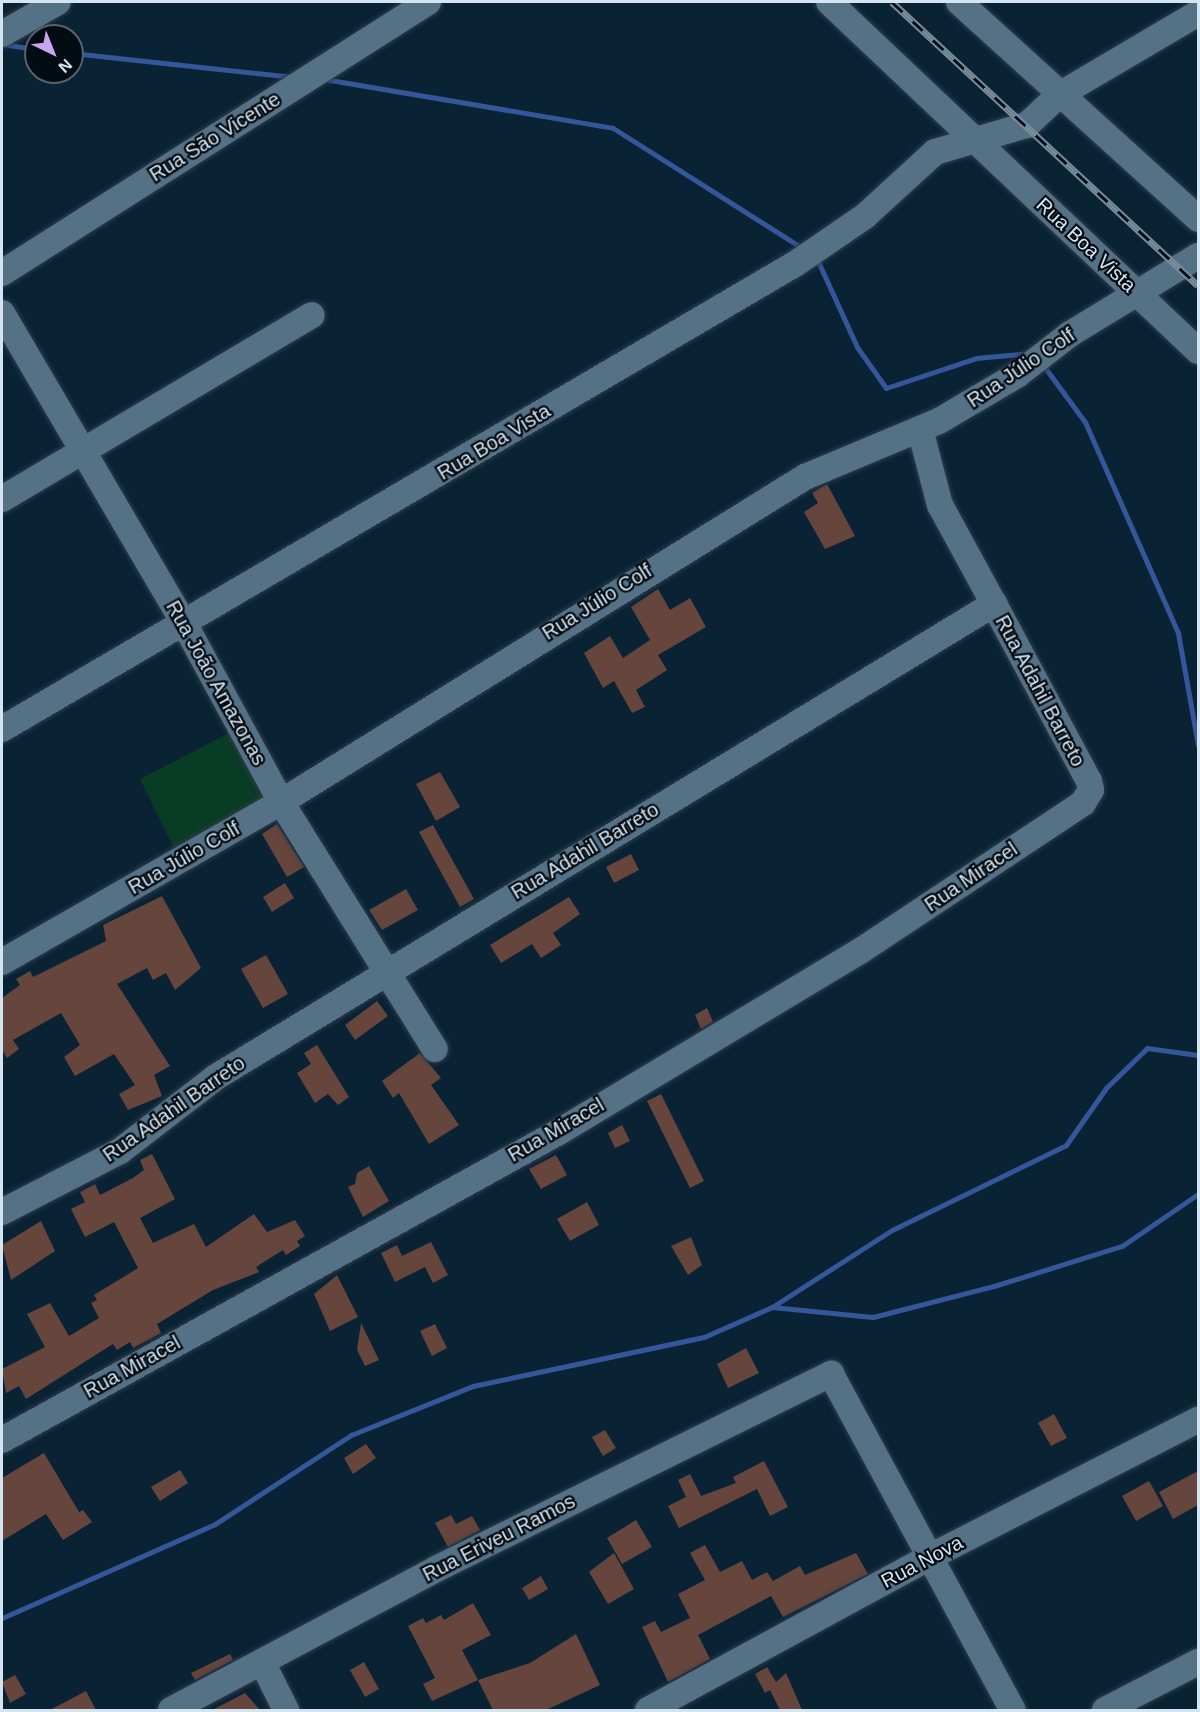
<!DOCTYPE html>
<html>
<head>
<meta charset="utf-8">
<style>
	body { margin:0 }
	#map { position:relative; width:1200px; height:1712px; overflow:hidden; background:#092335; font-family:Arial,sans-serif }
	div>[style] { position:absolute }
	.green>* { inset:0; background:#093c24 }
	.stream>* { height:5px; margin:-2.5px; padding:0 2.5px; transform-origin:2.5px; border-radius:2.5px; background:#355699 }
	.building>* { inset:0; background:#65453c }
	.roads { filter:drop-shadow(0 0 2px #2f3c4b) drop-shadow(0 0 2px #2f3c4b) }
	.minor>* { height:26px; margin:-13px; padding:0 13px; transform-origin:13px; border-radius:13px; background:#557186 }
	.rail>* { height:7px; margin-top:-3.5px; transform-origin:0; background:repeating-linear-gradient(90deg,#030c13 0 14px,#778b9a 0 28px); box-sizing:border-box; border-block:2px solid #778b9a }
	span { translate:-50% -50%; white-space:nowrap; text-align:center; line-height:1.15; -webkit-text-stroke:4.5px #030c13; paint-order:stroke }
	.street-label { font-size:20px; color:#d4e4f0 }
	.frame { position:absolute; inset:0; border:3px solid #d4e4f0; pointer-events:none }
	.north { position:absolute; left:24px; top:24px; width:60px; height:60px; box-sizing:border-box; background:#030c13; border:2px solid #57626b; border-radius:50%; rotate:137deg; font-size:16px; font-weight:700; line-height:24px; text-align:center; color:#d4e4f0 }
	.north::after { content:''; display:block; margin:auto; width:21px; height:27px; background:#c8a5ef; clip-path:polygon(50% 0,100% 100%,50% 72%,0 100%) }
</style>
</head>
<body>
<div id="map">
	<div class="green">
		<div style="clip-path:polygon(229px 733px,265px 796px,175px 850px,140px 779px)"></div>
	</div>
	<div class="stream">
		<div style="left:3px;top:44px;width:33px;rotate:9deg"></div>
		<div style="left:72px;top:53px;width:223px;rotate:6.2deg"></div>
		<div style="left:324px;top:79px;width:293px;rotate:9.6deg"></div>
		<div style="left:613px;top:128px;width:226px;rotate:32.4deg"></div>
		<div style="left:816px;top:257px;width:99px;rotate:65.5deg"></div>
		<div style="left:857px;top:347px;width:50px;rotate:54.7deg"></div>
		<div style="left:886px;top:388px;width:95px;rotate:-18.4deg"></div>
		<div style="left:976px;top:358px;width:55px;rotate:-5.2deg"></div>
		<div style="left:1043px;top:365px;width:71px;rotate:53.6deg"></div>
		<div style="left:1085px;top:422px;width:231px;rotate:66.2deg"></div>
		<div style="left:1178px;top:633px;width:114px;rotate:79.9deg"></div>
		<div style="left:772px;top:1307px;width:143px;rotate:-32.7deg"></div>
		<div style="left:892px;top:1230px;width:194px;rotate:-26deg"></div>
		<div style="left:1066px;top:1145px;width:70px;rotate:-54.9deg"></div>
		<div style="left:1106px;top:1088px;width:57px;rotate:-44.3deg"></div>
		<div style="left:1147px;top:1048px;width:51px;rotate:7.8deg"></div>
		<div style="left:2px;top:1618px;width:233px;rotate:-23.8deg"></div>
		<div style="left:215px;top:1524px;width:163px;rotate:-33.2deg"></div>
		<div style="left:351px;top:1435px;width:131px;rotate:-21.9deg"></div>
		<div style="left:473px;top:1386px;width:236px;rotate:-12deg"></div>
		<div style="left:704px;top:1337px;width:74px;rotate:-23.8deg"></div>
		<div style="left:772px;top:1307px;width:101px;rotate:5.7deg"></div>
		<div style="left:873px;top:1317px;width:125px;rotate:-14.4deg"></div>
		<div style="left:994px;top:1286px;width:134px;rotate:-17.4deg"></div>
		<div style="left:1122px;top:1246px;width:92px;rotate:-34.4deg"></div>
	</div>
	<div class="building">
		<div style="clip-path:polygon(827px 484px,855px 536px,825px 549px,804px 512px,818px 503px,812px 493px)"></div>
		<div style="clip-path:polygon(658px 589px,670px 610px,690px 598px,706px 627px,658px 655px,667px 670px,636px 690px,645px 707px,632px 713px,614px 681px,603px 688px,584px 653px,610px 636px,623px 658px,650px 640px,631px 607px)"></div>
		<div style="clip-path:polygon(440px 772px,460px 807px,436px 821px,416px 784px)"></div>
		<div style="clip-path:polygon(277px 824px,304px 867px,287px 877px,262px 834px)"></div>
		<div style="clip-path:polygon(433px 825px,474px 899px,460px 907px,419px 832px)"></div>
		<div style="clip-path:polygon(631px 854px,639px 870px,614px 883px,606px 867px)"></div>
		<div style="clip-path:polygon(285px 883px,294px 898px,272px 912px,263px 897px)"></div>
		<div style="clip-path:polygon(406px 889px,418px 910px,382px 930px,369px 910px)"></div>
		<div style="clip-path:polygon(162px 896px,201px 968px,175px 990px,166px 973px,153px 980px,147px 968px,117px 984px,170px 1066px,154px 1075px,162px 1096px,128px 1110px,119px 1094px,135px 1085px,114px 1054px,75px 1076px,64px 1057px,80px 1045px,61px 1013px,13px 1040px,19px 1049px,7px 1058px,2px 1050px,2px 998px,20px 985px,16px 979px,30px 971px,33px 977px,106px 941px,103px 925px)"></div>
		<div style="clip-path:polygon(569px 897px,580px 914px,553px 933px,561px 945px,541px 958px,532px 944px,501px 963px,490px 945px)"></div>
		<div style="clip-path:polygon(266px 955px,288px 994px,263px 1008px,241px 969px)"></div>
		<div style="clip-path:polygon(377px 1001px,388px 1016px,355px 1040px,345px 1025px)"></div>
		<div style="clip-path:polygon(707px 1008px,713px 1022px,701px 1029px,695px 1015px)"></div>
		<div style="clip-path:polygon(317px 1045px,349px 1097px,338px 1105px,328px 1094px,315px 1103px,297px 1073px,311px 1064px,304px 1053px)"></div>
		<div style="clip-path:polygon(420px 1053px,441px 1078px,431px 1085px,459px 1125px,429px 1144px,399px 1093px,393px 1098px,382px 1081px)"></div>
		<div style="clip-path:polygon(661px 1094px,704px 1181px,690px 1188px,647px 1101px)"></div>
		<div style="clip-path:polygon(622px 1125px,630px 1141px,615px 1148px,608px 1133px)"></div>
		<div style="clip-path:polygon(152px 1154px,175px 1199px,140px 1218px,153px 1243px,194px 1224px,206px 1247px,254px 1214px,267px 1232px,295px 1220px,305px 1236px,297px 1241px,300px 1246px,286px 1255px,283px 1250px,256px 1267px,259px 1272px,213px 1290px,157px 1324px,161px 1333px,133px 1348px,130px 1342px,117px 1350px,113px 1344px,26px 1399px,19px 1386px,6px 1393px,2px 1369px,45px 1347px,27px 1314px,50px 1303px,69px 1336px,99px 1318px,91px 1303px,97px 1300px,94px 1295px,138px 1268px,114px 1222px,85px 1237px,71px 1209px,85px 1202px,80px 1192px,95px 1184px,100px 1195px,133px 1178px,144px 1170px,140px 1160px)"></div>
		<div style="clip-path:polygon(556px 1155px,567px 1175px,541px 1189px,529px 1169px)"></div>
		<div style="clip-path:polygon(369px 1166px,389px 1201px,363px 1217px,348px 1187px,355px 1184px,357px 1173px)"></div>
		<div style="clip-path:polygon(587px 1202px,599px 1225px,570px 1241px,557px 1219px)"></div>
		<div style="clip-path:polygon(41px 1221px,55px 1251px,11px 1280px,2px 1245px)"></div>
		<div style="clip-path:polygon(691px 1237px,702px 1265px,688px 1275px,671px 1246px)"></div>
		<div style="clip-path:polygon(431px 1242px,448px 1275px,433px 1283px,425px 1267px,395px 1282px,381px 1253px,397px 1245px,402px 1256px)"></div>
		<div style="clip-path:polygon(337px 1275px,358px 1317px,330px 1331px,314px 1294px)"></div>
		<div style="clip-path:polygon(361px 1323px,379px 1360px,365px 1366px,357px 1350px)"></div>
		<div style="clip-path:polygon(435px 1324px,447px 1348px,432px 1356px,420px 1331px)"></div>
		<div style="clip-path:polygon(746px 1348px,759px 1373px,728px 1388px,717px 1364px)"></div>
		<div style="clip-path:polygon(1054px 1414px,1067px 1438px,1051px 1446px,1038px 1423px)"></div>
		<div style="clip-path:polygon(605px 1430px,616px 1448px,603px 1456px,592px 1437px)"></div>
		<div style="clip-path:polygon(366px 1444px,376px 1458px,353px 1474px,344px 1458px)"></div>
		<div style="clip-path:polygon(44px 1453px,79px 1512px,83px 1510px,92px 1522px,63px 1540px,46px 1514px,2px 1541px,2px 1478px)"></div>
		<div style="clip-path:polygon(764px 1461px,788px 1507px,770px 1516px,757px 1489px,679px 1528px,668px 1506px,686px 1497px,678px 1480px,690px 1474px,701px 1496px,736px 1483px,733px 1477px)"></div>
		<div style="clip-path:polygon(180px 1470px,188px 1483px,160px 1501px,151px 1487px)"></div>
		<div style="clip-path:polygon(1198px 1471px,1198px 1505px,1173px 1519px,1159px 1492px)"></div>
		<div style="clip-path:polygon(1149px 1481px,1163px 1506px,1136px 1521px,1122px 1496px)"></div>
		<div style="clip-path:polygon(451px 1515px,456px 1524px,472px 1516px,480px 1530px,448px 1547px,435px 1523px)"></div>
		<div style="clip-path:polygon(636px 1520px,652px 1547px,622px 1564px,607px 1538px)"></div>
		<div style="clip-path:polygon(705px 1545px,720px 1572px,742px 1561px,752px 1580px,767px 1572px,773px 1581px,800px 1566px,805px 1575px,856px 1553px,868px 1574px,783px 1617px,771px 1596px,698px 1635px,710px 1659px,668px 1682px,642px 1627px,655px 1621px,661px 1632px,690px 1618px,678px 1594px,705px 1580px,690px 1553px)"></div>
		<div style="clip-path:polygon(614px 1553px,634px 1589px,608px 1604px,589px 1572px)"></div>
		<div style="clip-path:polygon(541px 1576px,548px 1589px,529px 1600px,522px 1588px)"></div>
		<div style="clip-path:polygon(473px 1603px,491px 1635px,462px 1650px,478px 1680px,432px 1701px,423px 1684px,435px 1678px,408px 1626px,423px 1618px,426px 1623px,441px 1615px,444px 1620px)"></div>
		<div style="clip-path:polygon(576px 1634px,600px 1685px,546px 1710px,493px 1710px,478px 1680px,530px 1663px)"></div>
		<div style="clip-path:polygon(230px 1654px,233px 1660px,195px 1680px,191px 1673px)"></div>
		<div style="clip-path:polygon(364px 1662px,379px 1689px,365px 1697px,350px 1670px)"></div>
		<div style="clip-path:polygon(767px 1667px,776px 1682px,786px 1673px,802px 1710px,780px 1710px,770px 1690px,765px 1693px,755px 1674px)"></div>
		<div style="clip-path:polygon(15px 1675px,26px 1694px,10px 1703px,2px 1682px)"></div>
		<div style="clip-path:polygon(86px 1691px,96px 1710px,50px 1710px)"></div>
		<div style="clip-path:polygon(245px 1693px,260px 1710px,212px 1710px)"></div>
	</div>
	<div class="roads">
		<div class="minor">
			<div style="left:829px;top:2px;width:508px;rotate:43.4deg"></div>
			<div style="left:959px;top:2px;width:323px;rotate:42.2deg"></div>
			<div style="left:2px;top:34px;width:64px;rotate:-29.7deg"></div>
			<div style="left:2px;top:273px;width:505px;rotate:-32.46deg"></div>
			<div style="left:2px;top:313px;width:362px;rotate:59.6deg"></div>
			<div style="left:185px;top:625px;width:201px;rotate:61.5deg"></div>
			<div style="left:281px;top:802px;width:291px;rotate:58.1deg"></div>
			<div style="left:920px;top:429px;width:79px;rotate:75.3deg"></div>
			<div style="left:940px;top:505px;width:113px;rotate:61.4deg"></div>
			<div style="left:2px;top:499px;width:360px;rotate:-30.7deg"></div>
			<div style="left:2px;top:729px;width:919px;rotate:-30.39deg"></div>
			<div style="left:795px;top:264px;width:85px;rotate:-34.4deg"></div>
			<div style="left:865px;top:216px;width:95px;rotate:-42.4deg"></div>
			<div style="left:935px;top:152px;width:96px;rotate:-16.4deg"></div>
			<div style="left:1027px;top:125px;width:44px;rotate:-43.2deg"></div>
			<div style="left:1059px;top:95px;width:161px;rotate:-30.5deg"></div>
			<div style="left:2px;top:962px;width:322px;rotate:-29.8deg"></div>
			<div style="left:281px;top:802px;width:617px;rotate:-31.81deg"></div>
			<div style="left:805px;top:477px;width:145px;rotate:-22.7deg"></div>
			<div style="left:939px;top:421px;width:91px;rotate:-30.5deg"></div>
			<div style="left:1017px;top:375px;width:67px;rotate:-37.7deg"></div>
			<div style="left:1070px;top:334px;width:150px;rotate:-31.4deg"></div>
			<div style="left:2px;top:1212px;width:133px;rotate:-27.3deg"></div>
			<div style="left:120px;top:1151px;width:121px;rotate:-37.6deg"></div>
			<div style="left:216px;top:1077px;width:911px;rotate:-31.3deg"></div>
			<div style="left:994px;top:604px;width:201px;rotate:61.8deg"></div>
			<div style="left:1089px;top:781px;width:9px;rotate:77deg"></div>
			<div style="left:1091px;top:790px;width:15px;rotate:122deg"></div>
			<div style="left:1083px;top:803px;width:268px;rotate:146.4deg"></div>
			<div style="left:860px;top:951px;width:353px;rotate:149deg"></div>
			<div style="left:557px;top:1133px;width:634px;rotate:151.05deg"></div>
			<div style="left:262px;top:1662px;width:54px;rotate:63.4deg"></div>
			<div style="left:171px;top:1710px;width:300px;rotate:-28deg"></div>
			<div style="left:436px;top:1569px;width:441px;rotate:-26.3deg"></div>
			<div style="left:831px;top:1374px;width:382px;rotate:61.6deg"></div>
			<div style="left:648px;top:1710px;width:314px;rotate:-28.5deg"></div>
			<div style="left:924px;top:1560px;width:308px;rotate:-27.1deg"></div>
			<div style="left:1105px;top:1710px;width:105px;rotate:-27.3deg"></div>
		</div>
	</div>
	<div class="rail">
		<div style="left:892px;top:2px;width:417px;rotate:42.8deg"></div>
	</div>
	<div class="street-label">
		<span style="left:215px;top:137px;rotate:-32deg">Rua São Vicente</span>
		<span style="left:1086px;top:245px;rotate:43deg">Rua Boa Vista</span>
		<span style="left:1021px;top:368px;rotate:-34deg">Rua Júlio Colf</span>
		<span style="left:494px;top:442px;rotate:-31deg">Rua Boa Vista</span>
		<span style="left:597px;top:602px;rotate:-32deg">Rua Júlio Colf</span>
		<span style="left:216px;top:683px;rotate:61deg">Rua João Amazonas</span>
		<span style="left:1040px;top:691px;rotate:62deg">Rua Adahil Barreto</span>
		<span style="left:585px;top:851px;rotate:-31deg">Rua Adahil Barreto</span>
		<span style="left:184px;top:858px;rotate:-30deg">Rua Júlio Colf</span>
		<span style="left:971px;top:877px;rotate:-34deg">Rua Miracel</span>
		<span style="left:174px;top:1109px;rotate:-35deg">Rua Adahil Barreto</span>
		<span style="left:556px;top:1130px;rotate:-30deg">Rua Miracel</span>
		<span style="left:132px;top:1367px;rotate:-29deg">Rua Miracel</span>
		<span style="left:499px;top:1538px;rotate:-27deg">Rua Eriveu Ramos</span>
		<span style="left:922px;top:1562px;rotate:-28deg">Rua Nova</span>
	</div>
	<div class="frame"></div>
	<div class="north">N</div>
</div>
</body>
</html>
